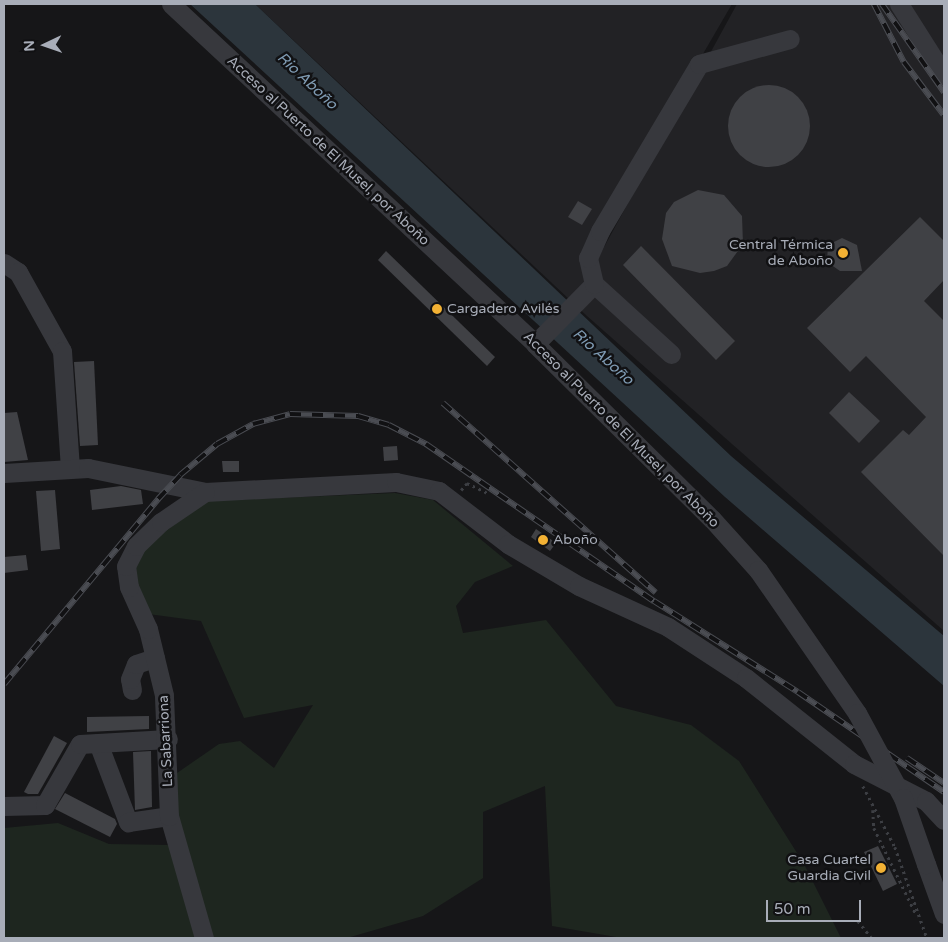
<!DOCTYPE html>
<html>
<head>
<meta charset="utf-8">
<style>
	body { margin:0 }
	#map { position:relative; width:948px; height:942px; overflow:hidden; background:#161618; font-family:"Varela Round",sans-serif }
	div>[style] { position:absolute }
	.built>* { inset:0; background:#222225 }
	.green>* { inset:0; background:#1e261f }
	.water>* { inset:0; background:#2c353c }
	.building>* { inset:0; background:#404145 }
	.round { border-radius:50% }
	.path>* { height:2.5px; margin-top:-1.25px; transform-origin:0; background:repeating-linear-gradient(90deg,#3d3f44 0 2.5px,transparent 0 6.5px) }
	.minor>* { height:19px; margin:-9.5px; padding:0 9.5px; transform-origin:9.5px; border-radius:9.5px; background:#37383d }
	.rail>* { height:5.5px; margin-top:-2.75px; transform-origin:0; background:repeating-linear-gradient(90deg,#111113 0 11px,#4a4c52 0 22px); box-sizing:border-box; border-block:1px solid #4a4c52 }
	.minor-bridge>* { height:19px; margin:-9.5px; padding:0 9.5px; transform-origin:9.5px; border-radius:9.5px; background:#37383d }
	.dots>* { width:14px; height:14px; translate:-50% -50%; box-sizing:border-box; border:2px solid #111113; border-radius:50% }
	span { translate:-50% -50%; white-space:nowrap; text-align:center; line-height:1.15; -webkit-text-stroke:5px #111113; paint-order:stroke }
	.street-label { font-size:14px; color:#a8adb8 }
	.poi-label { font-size:14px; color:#a8adb8 }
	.right { translate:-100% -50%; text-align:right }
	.left { translate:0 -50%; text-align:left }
	.water-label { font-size:15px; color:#7f9bb3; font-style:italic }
	.frame { position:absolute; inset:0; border:5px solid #a8adb8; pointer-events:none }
	.north { position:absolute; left:20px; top:20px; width:50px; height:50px; -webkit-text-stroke:4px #111113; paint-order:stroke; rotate:267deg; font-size:14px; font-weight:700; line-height:20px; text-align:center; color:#a8adb8 }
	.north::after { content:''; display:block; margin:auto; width:18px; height:22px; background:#a8adb8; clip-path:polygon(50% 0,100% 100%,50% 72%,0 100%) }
	.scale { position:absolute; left:766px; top:900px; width:95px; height:22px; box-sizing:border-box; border:2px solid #a8adb8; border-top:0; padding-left:6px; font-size:15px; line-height:18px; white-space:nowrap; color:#a8adb8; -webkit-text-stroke:4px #111113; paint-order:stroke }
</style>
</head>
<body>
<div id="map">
	<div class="built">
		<div style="clip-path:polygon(255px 4px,732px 4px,600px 231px,591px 271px,737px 4px,944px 4px,944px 631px,587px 316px)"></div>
	</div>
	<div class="green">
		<div style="clip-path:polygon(395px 493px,433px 500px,513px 566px,475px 582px,456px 606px,463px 633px,546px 620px,616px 706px,691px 725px,739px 761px,804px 864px,841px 938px,622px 938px,552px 926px,545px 786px,483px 812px,483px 878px,423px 916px,347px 938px,210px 938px,177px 816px,177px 773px,219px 744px,240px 741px,274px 768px,313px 705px,244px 718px,201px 621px,148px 614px,134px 586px,132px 565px,141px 550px,205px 501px)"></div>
		<div style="clip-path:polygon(58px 823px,109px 844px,171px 845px,198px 938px,5px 938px,4px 828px)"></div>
	</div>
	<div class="water">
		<div style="clip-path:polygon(190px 4px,255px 4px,731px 456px,944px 636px,944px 686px,725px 497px)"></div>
	</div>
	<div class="building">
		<div class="round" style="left:728px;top:85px;width:82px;height:82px"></div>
		<div style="clip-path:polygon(698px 190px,724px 195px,742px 216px,743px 244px,727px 266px,714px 271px,700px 273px,672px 266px,662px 239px,666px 213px,674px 202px)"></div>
		<div style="clip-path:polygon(578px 201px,592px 209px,582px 225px,568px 217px)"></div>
		<div style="clip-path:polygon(920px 217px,944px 241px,944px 280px,924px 301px,944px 321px,944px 556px,861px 472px,903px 430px,909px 435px,926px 417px,866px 356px,850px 372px,807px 328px)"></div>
		<div style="clip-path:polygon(842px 238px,857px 245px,862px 271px,840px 271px,827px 262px,828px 245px)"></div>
		<div style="clip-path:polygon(641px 246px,735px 341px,716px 360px,623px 265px)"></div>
		<div style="clip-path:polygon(386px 251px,495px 357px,487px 366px,378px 260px)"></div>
		<div style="clip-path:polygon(94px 361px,98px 445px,80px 446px,74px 362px)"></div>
		<div style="clip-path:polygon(849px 392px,880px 421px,859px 443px,829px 413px)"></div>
		<div style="clip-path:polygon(17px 412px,28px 460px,4px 462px,4px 413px)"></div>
		<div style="clip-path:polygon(397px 446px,398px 460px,384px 461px,383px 447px)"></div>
		<div style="clip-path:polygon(222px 461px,239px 461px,239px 472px,223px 472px)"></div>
		<div style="clip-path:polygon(121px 486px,141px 490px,143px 504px,92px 510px,90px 490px)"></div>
		<div style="clip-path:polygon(55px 490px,60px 549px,41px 551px,36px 491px)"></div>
		<div style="clip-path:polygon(536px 529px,556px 543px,550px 551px,531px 537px)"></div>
		<div style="clip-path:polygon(26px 555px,28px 570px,4px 573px,4px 557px)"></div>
		<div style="clip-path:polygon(149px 716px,149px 729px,87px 732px,87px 717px)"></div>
		<div style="clip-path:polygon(54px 736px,67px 743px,38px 794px,28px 794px,24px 792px)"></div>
		<div style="clip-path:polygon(151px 751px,152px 807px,135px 810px,133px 752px)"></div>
		<div style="clip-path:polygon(65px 793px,115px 819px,117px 824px,110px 837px,55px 809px)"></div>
		<div style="clip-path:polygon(878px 846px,897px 884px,883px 891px,864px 852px)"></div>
	</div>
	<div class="path">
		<div style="left:461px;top:490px;width:9px;rotate:-49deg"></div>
		<div style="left:467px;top:483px;width:25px;rotate:26deg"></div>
		<div style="left:863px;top:786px;width:69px;rotate:62.3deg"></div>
		<div style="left:895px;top:847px;width:96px;rotate:70.6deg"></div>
		<div style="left:873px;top:810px;width:18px;rotate:87deg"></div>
		<div style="left:874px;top:828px;width:96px;rotate:64deg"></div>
		<div style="left:858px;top:921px;width:22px;rotate:51deg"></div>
	</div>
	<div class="minor">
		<div style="left:171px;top:4px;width:498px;rotate:43deg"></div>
		<div style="left:535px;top:344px;width:249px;rotate:44.7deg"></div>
		<div style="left:899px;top:4px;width:84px;rotate:57.6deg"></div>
		<div style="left:4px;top:263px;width:17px;rotate:33deg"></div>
		<div style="left:18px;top:272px;width:90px;rotate:60.9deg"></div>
		<div style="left:62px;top:351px;width:118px;rotate:86.1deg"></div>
		<div style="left:535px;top:344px;width:84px;rotate:-45.5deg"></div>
		<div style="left:671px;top:354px;width:104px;rotate:-137.7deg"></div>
		<div style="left:594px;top:284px;width:27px;rotate:-103deg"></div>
		<div style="left:588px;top:258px;width:30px;rotate:-66deg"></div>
		<div style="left:600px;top:231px;width:194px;rotate:-59.3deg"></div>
		<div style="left:699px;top:64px;width:94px;rotate:-15.4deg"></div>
		<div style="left:4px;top:473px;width:84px;rotate:-3.4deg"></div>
		<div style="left:88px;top:468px;width:119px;rotate:11.6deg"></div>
		<div style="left:205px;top:492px;width:191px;rotate:-3deg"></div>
		<div style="left:396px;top:482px;width:44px;rotate:11.8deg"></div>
		<div style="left:439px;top:491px;width:87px;rotate:37.5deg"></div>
		<div style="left:508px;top:544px;width:82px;rotate:30.6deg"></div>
		<div style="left:579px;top:586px;width:98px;rotate:24.7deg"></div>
		<div style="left:668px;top:627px;width:93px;rotate:33.2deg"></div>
		<div style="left:746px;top:678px;width:138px;rotate:38.5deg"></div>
		<div style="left:854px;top:764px;width:81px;rotate:27.2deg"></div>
		<div style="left:926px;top:801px;width:26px;rotate:47deg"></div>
		<div style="left:132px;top:690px;width:11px;rotate:-100deg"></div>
		<div style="left:130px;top:679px;width:16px;rotate:-68deg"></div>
		<div style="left:136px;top:664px;width:20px;rotate:-18deg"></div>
		<div style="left:98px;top:743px;width:85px;rotate:69.2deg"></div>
		<div style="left:128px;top:822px;width:41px;rotate:-8.3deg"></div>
		<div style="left:4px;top:806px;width:41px;rotate:-1.4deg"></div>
		<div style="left:45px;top:805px;width:70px;rotate:-60.2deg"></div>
		<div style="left:80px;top:744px;width:88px;rotate:-3.3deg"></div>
		<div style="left:926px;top:864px;width:53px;rotate:70.2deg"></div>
		<div style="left:204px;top:938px;width:127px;rotate:-106deg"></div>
		<div style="left:169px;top:816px;width:121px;rotate:-92.4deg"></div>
		<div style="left:164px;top:695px;width:68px;rotate:-103.6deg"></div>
		<div style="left:148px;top:629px;width:46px;rotate:-114.3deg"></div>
		<div style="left:129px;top:587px;width:21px;rotate:-98deg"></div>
		<div style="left:126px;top:566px;width:22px;rotate:-63deg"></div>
		<div style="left:136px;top:546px;width:35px;rotate:-44deg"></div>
		<div style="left:161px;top:522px;width:53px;rotate:-34.3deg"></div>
	</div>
	<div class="rail">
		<div style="left:874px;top:4px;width:65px;rotate:62.7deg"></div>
		<div style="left:904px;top:62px;width:66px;rotate:53deg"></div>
		<div style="left:882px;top:4px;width:108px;rotate:54.8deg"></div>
		<div style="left:443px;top:403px;width:285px;rotate:41.7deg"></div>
		<div style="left:4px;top:684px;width:241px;rotate:-50.2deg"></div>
		<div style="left:158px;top:499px;width:33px;rotate:-47deg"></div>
		<div style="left:180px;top:475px;width:48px;rotate:-40deg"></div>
		<div style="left:217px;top:444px;width:41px;rotate:-29.1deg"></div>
		<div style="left:253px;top:424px;width:38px;rotate:-15deg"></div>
		<div style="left:290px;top:414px;width:68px;rotate:1.7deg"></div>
		<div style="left:358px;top:416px;width:32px;rotate:16deg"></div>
		<div style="left:389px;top:425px;width:42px;rotate:27.2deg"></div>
		<div style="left:426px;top:444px;width:277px;rotate:34.6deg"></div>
		<div style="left:654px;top:601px;width:170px;rotate:32.3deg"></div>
		<div style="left:798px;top:692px;width:177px;rotate:34.4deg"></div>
		<div style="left:907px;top:758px;width:45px;rotate:34deg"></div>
	</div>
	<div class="minor-bridge">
		<div style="left:712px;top:519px;width:69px;rotate:48deg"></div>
		<div style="left:758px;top:570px;width:174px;rotate:55.3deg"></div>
		<div style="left:857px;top:713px;width:97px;rotate:61.6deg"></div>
		<div style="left:903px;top:798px;width:70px;rotate:70.8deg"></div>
	</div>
	<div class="dots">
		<div style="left:843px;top:253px;background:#f2b134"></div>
		<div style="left:437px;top:309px;background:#f2b134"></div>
		<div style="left:543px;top:540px;background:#f2b134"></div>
		<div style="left:881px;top:868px;background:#f2b134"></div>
	</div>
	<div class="street-label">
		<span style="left:328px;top:151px;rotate:43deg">Acceso al Puerto de El Musel, por Aboño</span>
		<span style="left:621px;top:430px;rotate:45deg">Acceso al Puerto de El Musel, por Aboño</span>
		<span style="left:166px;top:741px;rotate:-93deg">La Sabarriona</span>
	</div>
	<div class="poi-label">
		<span class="right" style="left:833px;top:253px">Central Térmica<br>de Aboño</span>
		<span class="left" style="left:447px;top:309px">Cargadero Avilés</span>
		<span class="left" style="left:553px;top:540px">Aboño</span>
		<span class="right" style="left:871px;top:868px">Casa Cuartel<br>Guardia Civil</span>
	</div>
	<div class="water-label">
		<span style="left:307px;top:81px;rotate:43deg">Rio Aboño</span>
		<span style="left:603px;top:357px;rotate:42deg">Rio Aboño</span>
	</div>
	<div class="frame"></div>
	<div class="north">N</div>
	<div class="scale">50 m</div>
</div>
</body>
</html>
